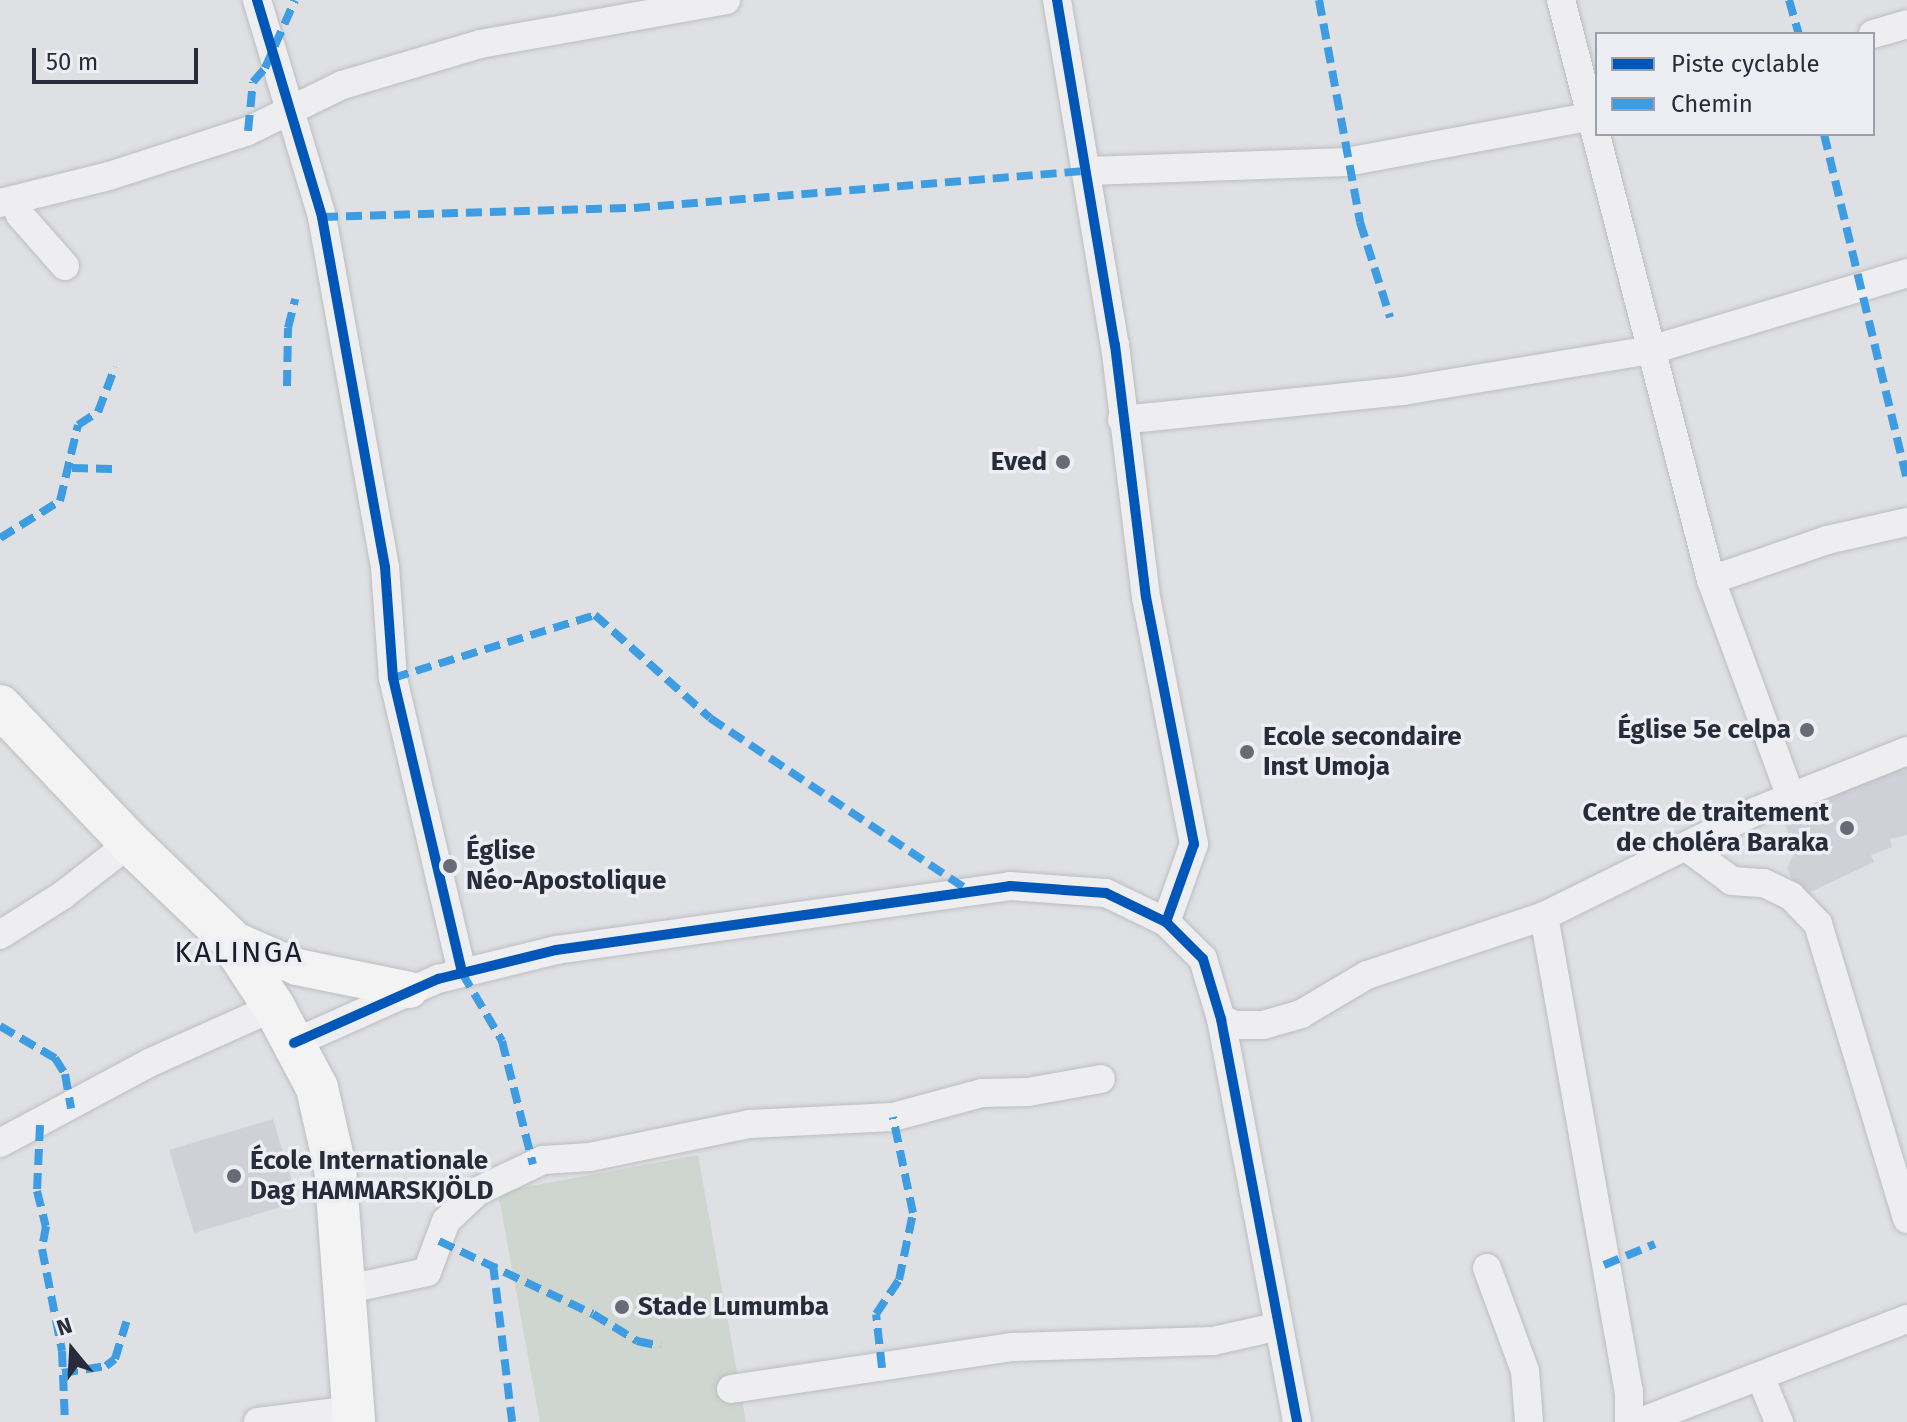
<!DOCTYPE html>
<html>
<head>
<meta charset="utf-8">
<style>
	body { margin:0 }
	#map { position:relative; width:1907px; height:1422px; overflow:hidden; background:#dfe0e3; font-family:"Fira Sans",sans-serif }
	div>[style] { position:absolute }
	.built>* { inset:0; background:#cfd1d7 }
	.green>* { inset:0; background:#ced6cf }
	.roads { filter:drop-shadow(0 0 2px #bcbdc0) drop-shadow(0 0 2px #bcbdc0) }
	.minor>* { height:28px; margin:-14px; padding:0 14px; transform-origin:14px; border-radius:14px; background:#eeeef0 }
	.major>* { height:36px; margin:-18px; padding:0 18px; transform-origin:18px; border-radius:18px; background:#f3f3f4 }
	.highway>* { height:42px; margin:-21px; padding:0 21px; transform-origin:21px; border-radius:21px; background:#f3f3f4 }
	.quiet>* { height:8px; margin-top:-4px; transform-origin:0; background:repeating-linear-gradient(90deg,#3d9ce2 0 16px,transparent 0 24px) }
	.cycleway>* { height:10px; margin:-5px; padding:0 5px; transform-origin:5px; border-radius:5px; background:#0057b8 }
	.dots>* { width:22px; height:22px; translate:-50% -50%; box-sizing:border-box; border:4px solid #eceef3; border-radius:50% }
	span { translate:-50% -50%; white-space:nowrap; text-align:center; line-height:1.15; -webkit-text-stroke:7px #eceef3; paint-order:stroke }
	.poi-label { font-size:26px; color:#282b3a; font-weight:700 }
	.right { translate:-100% -50%; text-align:right }
	.left { translate:0 -50%; text-align:left }
	.quarter-label { font-size:30px; color:#1a1d2a; letter-spacing:2px }
	.legend { position:absolute; left:1595px; top:32px; width:280px; height:104px; box-sizing:border-box; background:#eceef3; border:2px solid #9ea0a9; margin:0; padding:10px 14px; list-style:none; font-size:24px; color:#282b3a }
	.legend li { display:flex; align-items:center; gap:16px; height:40px }
	.legend b { width:40px; border:2px solid #9ea0a9 }
	.north { position:absolute; left:32px; top:1310px; width:80px; height:80px; -webkit-text-stroke:6px #eceef3; paint-order:stroke; rotate:342deg; font-size:22px; font-weight:700; line-height:32px; text-align:center; color:#282b3a }
	.north::after { content:''; display:block; margin:auto; width:28px; height:36px; background:#282b3a; clip-path:polygon(50% 0,100% 100%,50% 72%,0 100%) }
	.scale { position:absolute; left:32px; top:48px; width:166px; height:36px; box-sizing:border-box; border:4px solid #282b3a; border-top:0; padding-left:10px; font-size:24px; line-height:28px; white-space:nowrap; color:#282b3a; -webkit-text-stroke:6px #eceef3; paint-order:stroke }
</style>
</head>
<body>
<div id="map">
	<div class="built">
		<div style="clip-path:polygon(1907px 757px,1907px 835px,1890px 839px,1892px 847px,1871px 855px,1874px 862px,1800px 897px,1787px 868px,1794px 854px,1785px 823px,1778px 822px,1774px 810px)"></div>
		<div style="clip-path:polygon(273px 1119px,298px 1202px,194px 1233px,169px 1150px)"></div>
	</div>
	<div class="green">
		<div style="clip-path:polygon(698px 1155px,746px 1422px,540px 1422px,498px 1192px)"></div>
	</div>
	<div class="roads">
		<div class="minor">
			<div style="left:257px;top:0;width:227px;rotate:73.3deg"></div>
			<div style="left:322px;top:217px;width:356px;rotate:79.8deg"></div>
			<div style="left:385px;top:567px;width:111px;rotate:85.9deg"></div>
			<div style="left:393px;top:678px;width:303px;rotate:76.8deg"></div>
			<div style="left:1057px;top:0;width:350px;rotate:80.5deg"></div>
			<div style="left:1115px;top:345px;width:254px;rotate:83deg"></div>
			<div style="left:1146px;top:597px;width:252px;rotate:79deg"></div>
			<div style="left:1194px;top:844px;width:83px;rotate:109.7deg"></div>
			<div style="left:1561px;top:0;width:599px;rotate:75.5deg"></div>
			<div style="left:1711px;top:580px;width:232px;rotate:69.8deg"></div>
			<div style="left:1873px;top:34px;width:35px;rotate:-16deg"></div>
			<div style="left:1088px;top:171px;width:259px;rotate:-2deg"></div>
			<div style="left:1347px;top:162px;width:254px;rotate:-10.6deg"></div>
			<div style="left:14px;top:200px;width:16px;rotate:68deg"></div>
			<div style="left:20px;top:215px;width:68px;rotate:48.6deg"></div>
			<div style="left:0;top:203px;width:112px;rotate:-13.9deg"></div>
			<div style="left:109px;top:176px;width:146px;rotate:-17.9deg"></div>
			<div style="left:248px;top:131px;width:105px;rotate:-26.1deg"></div>
			<div style="left:342px;top:85px;width:144px;rotate:-16.5deg"></div>
			<div style="left:480px;top:44px;width:250px;rotate:-10.1deg"></div>
			<div style="left:1122px;top:420px;width:282px;rotate:-5.9deg"></div>
			<div style="left:1403px;top:391px;width:251px;rotate:-9.4deg"></div>
			<div style="left:1651px;top:350px;width:267px;rotate:-16.7deg"></div>
			<div style="left:1711px;top:580px;width:123px;rotate:-19deg"></div>
			<div style="left:1827px;top:540px;width:82px;rotate:-12.7deg"></div>
			<div style="left:1688px;top:848px;width:55px;rotate:36.9deg"></div>
			<div style="left:1732px;top:881px;width:32px;rotate:4deg"></div>
			<div style="left:1764px;top:883px;width:30px;rotate:26deg"></div>
			<div style="left:1791px;top:896px;width:39px;rotate:46deg"></div>
			<div style="left:1818px;top:924px;width:308px;rotate:73.2deg"></div>
			<div style="left:1544px;top:916px;width:483px;rotate:79.9deg"></div>
			<div style="left:1629px;top:1391px;width:31px;rotate:90deg"></div>
			<div style="left:0;top:935px;width:75px;rotate:-32.4deg"></div>
			<div style="left:63px;top:895px;width:85px;rotate:-37.8deg"></div>
			<div style="left:1221px;top:1019px;width:15px;rotate:23deg"></div>
			<div style="left:1235px;top:1025px;width:28px"></div>
			<div style="left:1263px;top:1025px;width:40px;rotate:-16deg"></div>
			<div style="left:1301px;top:1014px;width:77px;rotate:-30.6deg"></div>
			<div style="left:1367px;top:975px;width:187px;rotate:-18.4deg"></div>
			<div style="left:1544px;top:916px;width:237px;rotate:-26.3deg"></div>
			<div style="left:1756px;top:811px;width:162px;rotate:-21.7deg"></div>
			<div style="left:294px;top:1043px;width:158px;rotate:-24deg"></div>
			<div style="left:438px;top:979px;width:122px;rotate:-13.8deg"></div>
			<div style="left:556px;top:950px;width:458px;rotate:-8deg"></div>
			<div style="left:1010px;top:886px;width:96px;rotate:4.2deg"></div>
			<div style="left:1106px;top:893px;width:67px;rotate:25.8deg"></div>
			<div style="left:1166px;top:922px;width:52px;rotate:45deg"></div>
			<div style="left:1203px;top:959px;width:63px;rotate:73.3deg"></div>
			<div style="left:1221px;top:1019px;width:410px;rotate:79.3deg"></div>
			<div style="left:0;top:1143px;width:169px;rotate:-28.2deg"></div>
			<div style="left:149px;top:1063px;width:137px;rotate:-24.1deg"></div>
			<div style="left:1487px;top:1268px;width:110px;rotate:69.7deg"></div>
			<div style="left:1525px;top:1371px;width:51px;rotate:85.5deg"></div>
			<div style="left:344px;top:1290px;width:85px;rotate:-12.2deg"></div>
			<div style="left:427px;top:1272px;width:54px;rotate:-69.6deg"></div>
			<div style="left:446px;top:1221px;width:44px;rotate:-43.2deg"></div>
			<div style="left:478px;top:1191px;width:72px;rotate:-25.5deg"></div>
			<div style="left:543px;top:1160px;width:47px;rotate:-3.7deg"></div>
			<div style="left:590px;top:1157px;width:162px;rotate:-11.7deg"></div>
			<div style="left:749px;top:1124px;width:144px;rotate:-2.8deg"></div>
			<div style="left:893px;top:1117px;width:92px;rotate:-15.1deg"></div>
			<div style="left:982px;top:1093px;width:46px;rotate:-1.2deg"></div>
			<div style="left:1028px;top:1092px;width:74px;rotate:-10.1deg"></div>
			<div style="left:1761px;top:1378px;width:48px;rotate:67.8deg"></div>
			<div style="left:731px;top:1389px;width:285px;rotate:-8.5deg"></div>
			<div style="left:1013px;top:1347px;width:200px;rotate:-1.7deg"></div>
			<div style="left:1213px;top:1341px;width:64px;rotate:-12.7deg"></div>
			<div style="left:258px;top:1422px;width:96px;rotate:-7.2deg"></div>
			<div style="left:1640px;top:1422px;width:286px;rotate:-21.1deg"></div>
		</div>
		<div class="major">
			<div style="left:228px;top:937px;width:75px;rotate:23.5deg"></div>
			<div style="left:297px;top:967px;width:115px;rotate:11.5deg"></div>
		</div>
		<div class="highway">
			<div style="left:0;top:706px;width:189px;rotate:46.5deg"></div>
			<div style="left:130px;top:843px;width:136px;rotate:43.8deg"></div>
			<div style="left:228px;top:937px;width:84px;rotate:56.7deg"></div>
			<div style="left:274px;top:1007px;width:92px;rotate:62deg"></div>
			<div style="left:317px;top:1088px;width:81px;rotate:77.2deg"></div>
			<div style="left:335px;top:1167px;width:256px;rotate:85.7deg"></div>
		</div>
	</div>
	<div class="quiet">
		<div style="left:1319px;top:0;width:226px;rotate:79.5deg"></div>
		<div style="left:1360px;top:222px;width:100px;rotate:72.5deg"></div>
		<div style="left:1789px;top:0;width:35px;rotate:74deg"></div>
		<div style="left:248px;top:131px;width:49px;rotate:-84.2deg"></div>
		<div style="left:253px;top:82px;width:18px;rotate:-49deg"></div>
		<div style="left:265px;top:68px;width:74px;rotate:-66.2deg"></div>
		<div style="left:1824px;top:134px;width:355px;rotate:76.5deg"></div>
		<div style="left:322px;top:217px;width:312px;rotate:-1.7deg"></div>
		<div style="left:634px;top:208px;width:456px;rotate:-4.7deg"></div>
		<div style="left:287px;top:386px;width:58px;rotate:-89deg"></div>
		<div style="left:288px;top:328px;width:30px;rotate:-76deg"></div>
		<div style="left:72px;top:468px;width:40px;rotate:1.4deg"></div>
		<div style="left:0;top:538px;width:70px;rotate:-31.7deg"></div>
		<div style="left:60px;top:501px;width:78px;rotate:-76.7deg"></div>
		<div style="left:78px;top:425px;width:24px;rotate:-33deg"></div>
		<div style="left:98px;top:412px;width:48px;rotate:-69.3deg"></div>
		<div style="left:393px;top:678px;width:212px;rotate:-17.3deg"></div>
		<div style="left:595px;top:615px;width:154px;rotate:41.8deg"></div>
		<div style="left:710px;top:718px;width:311px;rotate:33.7deg"></div>
		<div style="left:462px;top:973px;width:79px;rotate:59.5deg"></div>
		<div style="left:502px;top:1041px;width:127px;rotate:75.9deg"></div>
		<div style="left:0;top:1026px;width:64px;rotate:30.2deg"></div>
		<div style="left:55px;top:1058px;width:19px;rotate:58deg"></div>
		<div style="left:65px;top:1074px;width:35px;rotate:80deg"></div>
		<div style="left:40px;top:1125px;width:66px;rotate:92.6deg"></div>
		<div style="left:37px;top:1191px;width:36px;rotate:76deg"></div>
		<div style="left:46px;top:1226px;width:23px;rotate:100deg"></div>
		<div style="left:42px;top:1249px;width:104px;rotate:78.9deg"></div>
		<div style="left:62px;top:1351px;width:71px;rotate:87.6deg"></div>
		<div style="left:439px;top:1241px;width:170px;rotate:25.4deg"></div>
		<div style="left:593px;top:1314px;width:52px;rotate:31.5deg"></div>
		<div style="left:637px;top:1341px;width:24px;rotate:12deg"></div>
		<div style="left:493px;top:1264px;width:159px;rotate:83.1deg"></div>
		<div style="left:1604px;top:1265px;width:55px;rotate:-22.4deg"></div>
		<div style="left:882px;top:1368px;width:54px;rotate:-96.3deg"></div>
		<div style="left:876px;top:1314px;width:41px;rotate:-55.9deg"></div>
		<div style="left:899px;top:1280px;width:68px;rotate:-78.2deg"></div>
		<div style="left:913px;top:1213px;width:98px;rotate:-101.8deg"></div>
		<div style="left:62px;top:1373px;width:45px;rotate:-9deg"></div>
		<div style="left:106px;top:1366px;width:11px;rotate:-38deg"></div>
		<div style="left:115px;top:1359px;width:39px;rotate:-73deg"></div>
	</div>
	<div class="cycleway">
		<div style="left:257px;top:0;width:227px;rotate:73.3deg"></div>
		<div style="left:322px;top:217px;width:356px;rotate:79.8deg"></div>
		<div style="left:385px;top:567px;width:111px;rotate:85.9deg"></div>
		<div style="left:393px;top:678px;width:303px;rotate:76.8deg"></div>
		<div style="left:1057px;top:0;width:350px;rotate:80.5deg"></div>
		<div style="left:1115px;top:345px;width:254px;rotate:83deg"></div>
		<div style="left:1146px;top:597px;width:252px;rotate:79deg"></div>
		<div style="left:1194px;top:844px;width:83px;rotate:109.7deg"></div>
		<div style="left:294px;top:1043px;width:158px;rotate:-24deg"></div>
		<div style="left:438px;top:979px;width:122px;rotate:-13.8deg"></div>
		<div style="left:556px;top:950px;width:458px;rotate:-8deg"></div>
		<div style="left:1010px;top:886px;width:96px;rotate:4.2deg"></div>
		<div style="left:1106px;top:893px;width:67px;rotate:25.8deg"></div>
		<div style="left:1166px;top:922px;width:52px;rotate:45deg"></div>
		<div style="left:1203px;top:959px;width:63px;rotate:73.3deg"></div>
		<div style="left:1221px;top:1019px;width:410px;rotate:79.3deg"></div>
	</div>
	<div class="dots">
		<div style="left:1063px;top:462px;background:#686a75"></div>
		<div style="left:1807px;top:730px;background:#686a75"></div>
		<div style="left:1247px;top:752px;background:#686a75"></div>
		<div style="left:1847px;top:828px;background:#686a75"></div>
		<div style="left:450px;top:866px;background:#686a75"></div>
		<div style="left:234px;top:1176px;background:#686a75"></div>
		<div style="left:622px;top:1307px;background:#686a75"></div>
	</div>
	<div class="poi-label">
		<span class="right" style="left:1047px;top:462px">Eved</span>
		<span class="right" style="left:1791px;top:730px">Église 5e celpa</span>
		<span class="left" style="left:1263px;top:752px">Ecole secondaire<br>Inst Umoja</span>
		<span class="right" style="left:1829px;top:828px">Centre de traitement<br>de choléra Baraka</span>
		<span class="left" style="left:466px;top:866px">Église<br>Néo-Apostolique</span>
		<span class="left" style="left:250px;top:1176px">École Internationale<br>Dag HAMMARSKJÖLD</span>
		<span class="left" style="left:638px;top:1307px">Stade Lumumba</span>
	</div>
	<div class="quarter-label">
		<span style="left:239px;top:952px">KALINGA</span>
	</div>
	<ul class="legend">
	<li><b style="height:10px;background:#0057b8"></b>Piste cyclable</li>
	<li><b style="height:10px;background:#3d9ce2"></b>Chemin</li>
	</ul>
	<div class="north">N</div>
	<div class="scale">50 m</div>
</div>
</body>
</html>
